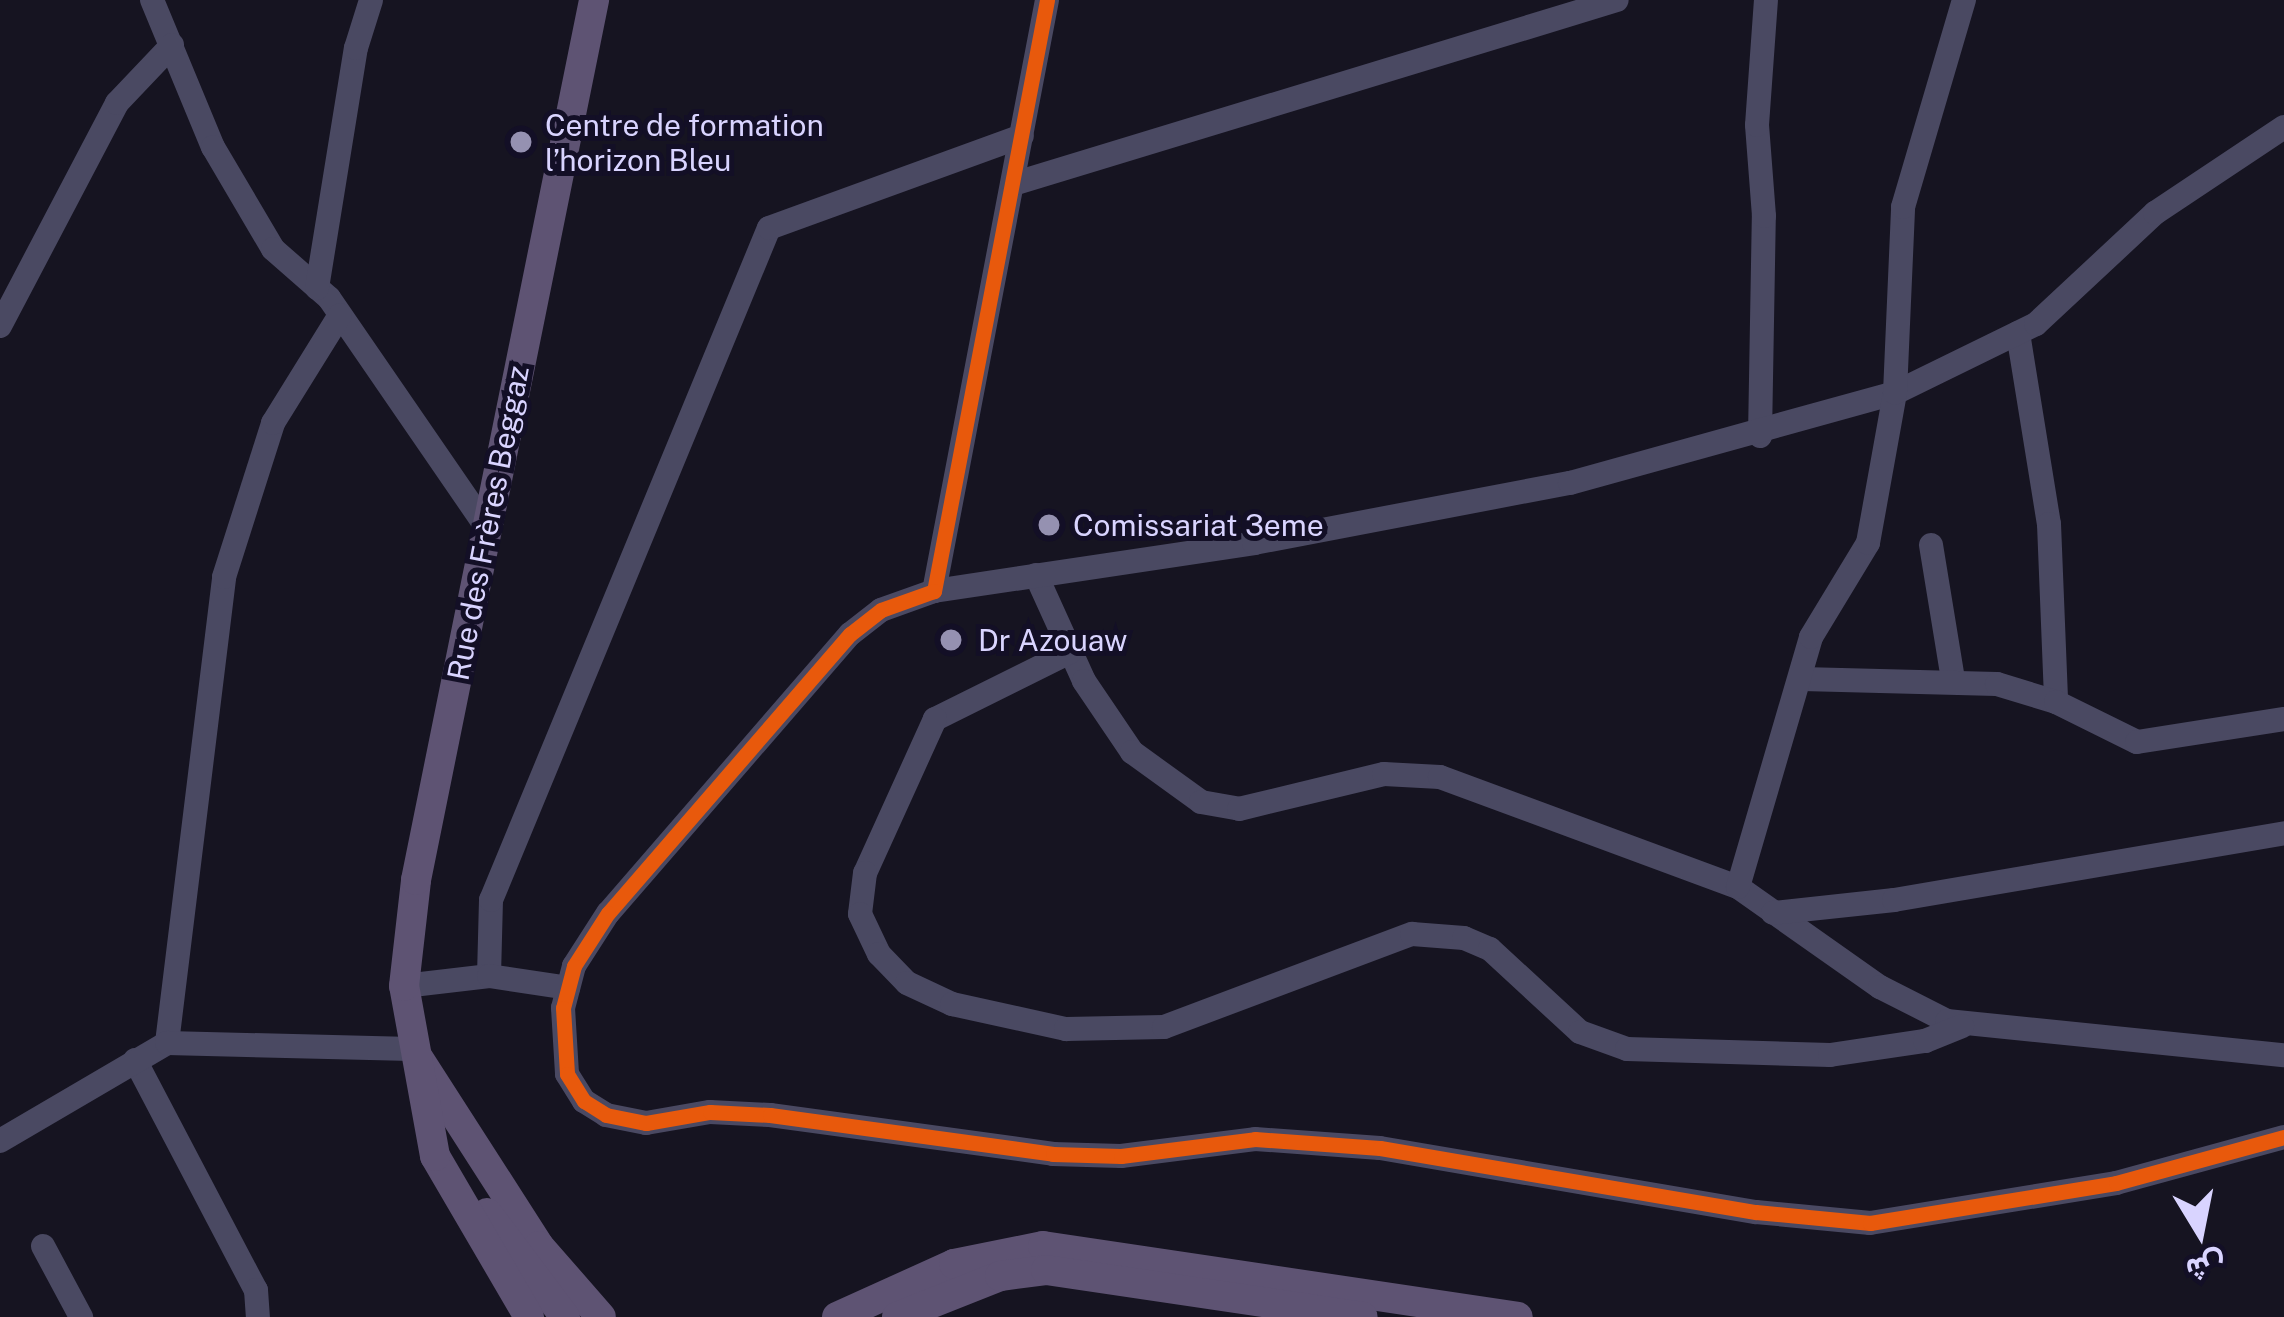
<!DOCTYPE html>
<html>
<head>
<meta charset="utf-8">
<style>
	body { margin:0 }
	#map { position:relative; width:2284px; height:1317px; overflow:hidden; background:#161421; font-family:"Public Sans",Vazirmatn,sans-serif }
	div>[style] { position:absolute }
	.minor>* { height:24px; margin:-12px; padding:0 12px; transform-origin:12px; border-radius:12px; background:#4a4962 }
	.major>* { height:30px; margin:-15px; padding:0 15px; transform-origin:15px; border-radius:15px; background:#5e5373 }
	.cycleway>* { height:15px; margin:-7.5px; padding:0 7.5px; transform-origin:7.5px; border-radius:7.5px; background:#e8590c }
	.dots>* { width:33px; height:33px; translate:-50% -50%; box-sizing:border-box; border:6px solid #130f26; border-radius:50% }
	span { translate:-50% -50%; white-space:nowrap; text-align:center; line-height:1.15; -webkit-text-stroke:10px #130f26; paint-order:stroke }
	.poi-label { font-size:30px; color:#d9d4ff }
	.left { translate:0 -50%; text-align:left }
	.street-label { font-size:30px; color:#d9d4ff }
	.north { position:absolute; left:2140px; top:1173px; width:120px; height:120px; -webkit-text-stroke:9px #130f26; paint-order:stroke; rotate:170deg; font-size:33px; font-weight:700; line-height:48px; text-align:center; color:#d9d4ff }
	.north::after { content:''; display:block; margin:auto; width:42px; height:54px; background:#d9d4ff; clip-path:polygon(50% 0,100% 100%,50% 72%,0 100%) }
</style>
</head>
<body>
<div id="map">
	<div class="minor">
		<div style="left:152px;top:0;width:159px;rotate:67.5deg"></div>
		<div style="left:213px;top:147px;width:118px;rotate:59.5deg"></div>
		<div style="left:273px;top:249px;width:74px;rotate:41.2deg"></div>
		<div style="left:329px;top:298px;width:279px;rotate:55.5deg"></div>
		<div style="left:1047px;top:0;width:602px;rotate:100.82deg"></div>
		<div style="left:934px;top:591px;width:56px;rotate:160.3deg"></div>
		<div style="left:881px;top:610px;width:39px;rotate:142deg"></div>
		<div style="left:850px;top:634px;width:369px;rotate:130.9deg"></div>
		<div style="left:608px;top:913px;width:63px;rotate:122.7deg"></div>
		<div style="left:574px;top:966px;width:43px;rotate:104.7deg"></div>
		<div style="left:563px;top:1008px;width:66px;rotate:86.5deg"></div>
		<div style="left:567px;top:1074px;width:32px;rotate:58deg"></div>
		<div style="left:584px;top:1101px;width:26px;rotate:32deg"></div>
		<div style="left:606px;top:1115px;width:41px;rotate:11.3deg"></div>
		<div style="left:646px;top:1123px;width:65px;rotate:-9.8deg"></div>
		<div style="left:710px;top:1112px;width:60px;rotate:2.9deg"></div>
		<div style="left:770px;top:1115px;width:286px;rotate:7.8deg"></div>
		<div style="left:1053px;top:1154px;width:68px;rotate:1.7deg"></div>
		<div style="left:1121px;top:1156px;width:135px;rotate:-7.2deg"></div>
		<div style="left:1255px;top:1139px;width:125px;rotate:4.1deg"></div>
		<div style="left:1380px;top:1148px;width:381px;rotate:9.7deg"></div>
		<div style="left:1756px;top:1212px;width:115px;rotate:5.5deg"></div>
		<div style="left:1870px;top:1223px;width:249px;rotate:-9.2deg"></div>
		<div style="left:2116px;top:1183px;width:174px;rotate:-15.3deg"></div>
		<div style="left:1013px;top:184px;width:631px;rotate:-16.94deg"></div>
		<div style="left:317px;top:288px;width:243px;rotate:-80.8deg"></div>
		<div style="left:356px;top:48px;width:50px;rotate:-72.6deg"></div>
		<div style="left:0;top:326px;width:252px;rotate:-62.3deg"></div>
		<div style="left:117px;top:103px;width:80px;rotate:-46.5deg"></div>
		<div style="left:2018px;top:333px;width:193px;rotate:80.8deg"></div>
		<div style="left:2049px;top:524px;width:178px;rotate:87.7deg"></div>
		<div style="left:1760px;top:436px;width:220px;rotate:-89deg"></div>
		<div style="left:1764px;top:216px;width:91px;rotate:-94.4deg"></div>
		<div style="left:1757px;top:125px;width:125px;rotate:-85.9deg"></div>
		<div style="left:1931px;top:545px;width:137px;rotate:80.7deg"></div>
		<div style="left:1036px;top:575px;width:116px;rotate:65.6deg"></div>
		<div style="left:1084px;top:681px;width:86px;rotate:55.9deg"></div>
		<div style="left:1132px;top:752px;width:85px;rotate:35.9deg"></div>
		<div style="left:1201px;top:802px;width:39px;rotate:10deg"></div>
		<div style="left:1239px;top:809px;width:149px;rotate:-13.6deg"></div>
		<div style="left:1384px;top:774px;width:56px;rotate:3.1deg"></div>
		<div style="left:1440px;top:777px;width:318px;rotate:20.3deg"></div>
		<div style="left:1738px;top:887px;width:174px;rotate:35.2deg"></div>
		<div style="left:1880px;top:987px;width:75px;rotate:26.9deg"></div>
		<div style="left:1947px;top:1021px;width:339px;rotate:5.8deg"></div>
		<div style="left:934px;top:591px;width:324px;rotate:-8.5deg"></div>
		<div style="left:1254px;top:543px;width:322px;rotate:-10.8deg"></div>
		<div style="left:1570px;top:483px;width:337px;rotate:-15.5deg"></div>
		<div style="left:1895px;top:393px;width:157px;rotate:-26.1deg"></div>
		<div style="left:2036px;top:324px;width:163px;rotate:-43deg"></div>
		<div style="left:2155px;top:213px;width:155px;rotate:-33.7deg"></div>
		<div style="left:1070px;top:652px;width:151px;rotate:153.6deg"></div>
		<div style="left:935px;top:719px;width:169px;rotate:114.4deg"></div>
		<div style="left:865px;top:873px;width:41px;rotate:97deg"></div>
		<div style="left:860px;top:914px;width:44px;rotate:64.6deg"></div>
		<div style="left:879px;top:954px;width:40px;rotate:46deg"></div>
		<div style="left:907px;top:983px;width:50px;rotate:25deg"></div>
		<div style="left:952px;top:1004px;width:117px;rotate:12.4deg"></div>
		<div style="left:1066px;top:1029px;width:98px;rotate:-1.2deg"></div>
		<div style="left:1164px;top:1027px;width:265px;rotate:-20.6deg"></div>
		<div style="left:1412px;top:934px;width:52px;rotate:4.4deg"></div>
		<div style="left:1464px;top:938px;width:28px;rotate:23deg"></div>
		<div style="left:1490px;top:949px;width:122px;rotate:42.7deg"></div>
		<div style="left:1580px;top:1032px;width:50px;rotate:19.9deg"></div>
		<div style="left:1627px;top:1049px;width:203px;rotate:1.7deg"></div>
		<div style="left:1830px;top:1055px;width:96px;rotate:-8.4deg"></div>
		<div style="left:1925px;top:1041px;width:40px;rotate:-22deg"></div>
		<div style="left:1802px;top:679px;width:195px;rotate:1.5deg"></div>
		<div style="left:1997px;top:684px;width:62px;rotate:17deg"></div>
		<div style="left:2056px;top:702px;width:90px;rotate:26.3deg"></div>
		<div style="left:2137px;top:742px;width:149px;rotate:-8.9deg"></div>
		<div style="left:1738px;top:887px;width:260px;rotate:-73.7deg"></div>
		<div style="left:1811px;top:637px;width:110px;rotate:-58.8deg"></div>
		<div style="left:1868px;top:543px;width:152px;rotate:-79.8deg"></div>
		<div style="left:1895px;top:393px;width:186px;rotate:-87.5deg"></div>
		<div style="left:1903px;top:207px;width:216px;rotate:-73.6deg"></div>
		<div style="left:1773px;top:913px;width:122px;rotate:-6.1deg"></div>
		<div style="left:1894px;top:900px;width:396px;rotate:-9.7deg"></div>
		<div style="left:489px;top:976px;width:76px;rotate:-88.5deg"></div>
		<div style="left:491px;top:900px;width:727px;rotate:-67.53deg"></div>
		<div style="left:769px;top:228px;width:269px;rotate:-20deg"></div>
		<div style="left:404px;top:986px;width:86px;rotate:-6.7deg"></div>
		<div style="left:489px;top:976px;width:80px;rotate:8.6deg"></div>
		<div style="left:167px;top:1043px;width:469px;rotate:-83deg"></div>
		<div style="left:224px;top:577px;width:162px;rotate:-72.3deg"></div>
		<div style="left:273px;top:423px;width:127px;rotate:-58.2deg"></div>
		<div style="left:135px;top:1060px;width:260px;rotate:62.3deg"></div>
		<div style="left:256px;top:1290px;width:27px;rotate:86deg"></div>
		<div style="left:0;top:1141px;width:194px;rotate:-30.4deg"></div>
		<div style="left:167px;top:1043px;width:245px;rotate:1.4deg"></div>
		<div style="left:43px;top:1246px;width:81px;rotate:61.8deg"></div>
	</div>
	<div class="major">
		<div style="left:419px;top:1059px;width:222px;rotate:57.3deg"></div>
		<div style="left:539px;top:1246px;width:94px;rotate:48.9deg"></div>
		<div style="left:487px;top:1213px;width:130px;rotate:53.1deg"></div>
		<div style="left:529px;top:1317px;width:186px;rotate:-120.3deg"></div>
		<div style="left:435px;top:1156px;width:173px;rotate:-100.3deg"></div>
		<div style="left:404px;top:986px;width:107px;rotate:-83.5deg"></div>
		<div style="left:416px;top:880px;width:898px;rotate:-78.56deg"></div>
		<div style="left:837px;top:1317px;width:128px;rotate:-24.4deg"></div>
		<div style="left:954px;top:1264px;width:91px;rotate:-11.4deg"></div>
		<div style="left:1043px;top:1246px;width:480px;rotate:8.5deg"></div>
		<div style="left:897px;top:1317px;width:111px;rotate:-21.7deg"></div>
		<div style="left:1000px;top:1276px;width:46px;rotate:-7.4deg"></div>
		<div style="left:1046px;top:1270px;width:320px;rotate:8.4deg"></div>
	</div>
	<div class="cycleway">
		<div style="left:1047px;top:0;width:602px;rotate:100.82deg"></div>
		<div style="left:934px;top:591px;width:56px;rotate:160.3deg"></div>
		<div style="left:881px;top:610px;width:39px;rotate:142deg"></div>
		<div style="left:850px;top:634px;width:369px;rotate:130.9deg"></div>
		<div style="left:608px;top:913px;width:63px;rotate:122.7deg"></div>
		<div style="left:574px;top:966px;width:43px;rotate:104.7deg"></div>
		<div style="left:563px;top:1008px;width:66px;rotate:86.5deg"></div>
		<div style="left:567px;top:1074px;width:32px;rotate:58deg"></div>
		<div style="left:584px;top:1101px;width:26px;rotate:32deg"></div>
		<div style="left:606px;top:1115px;width:41px;rotate:11.3deg"></div>
		<div style="left:646px;top:1123px;width:65px;rotate:-9.8deg"></div>
		<div style="left:710px;top:1112px;width:60px;rotate:2.9deg"></div>
		<div style="left:770px;top:1115px;width:286px;rotate:7.8deg"></div>
		<div style="left:1053px;top:1154px;width:68px;rotate:1.7deg"></div>
		<div style="left:1121px;top:1156px;width:135px;rotate:-7.2deg"></div>
		<div style="left:1255px;top:1139px;width:125px;rotate:4.1deg"></div>
		<div style="left:1380px;top:1148px;width:381px;rotate:9.7deg"></div>
		<div style="left:1756px;top:1212px;width:115px;rotate:5.5deg"></div>
		<div style="left:1870px;top:1223px;width:249px;rotate:-9.2deg"></div>
		<div style="left:2116px;top:1183px;width:174px;rotate:-15.3deg"></div>
	</div>
	<div class="dots">
		<div style="left:521px;top:142px;background:#9591b1"></div>
		<div style="left:1049px;top:525px;background:#9591b1"></div>
		<div style="left:951px;top:640px;background:#9591b1"></div>
	</div>
	<div class="poi-label">
		<span class="left" style="left:545px;top:142px">Centre de formation<br>l’horizon Bleu</span>
		<span class="left" style="left:1073px;top:525px">Comissariat 3eme</span>
		<span class="left" style="left:978px;top:640px">Dr Azouaw</span>
	</div>
	<div class="street-label">
		<span style="left:488px;top:523px;rotate:-79deg">Rue des Frères Beggaz</span>
	</div>
	<div class="north">ش</div>
</div>
</body>
</html>
